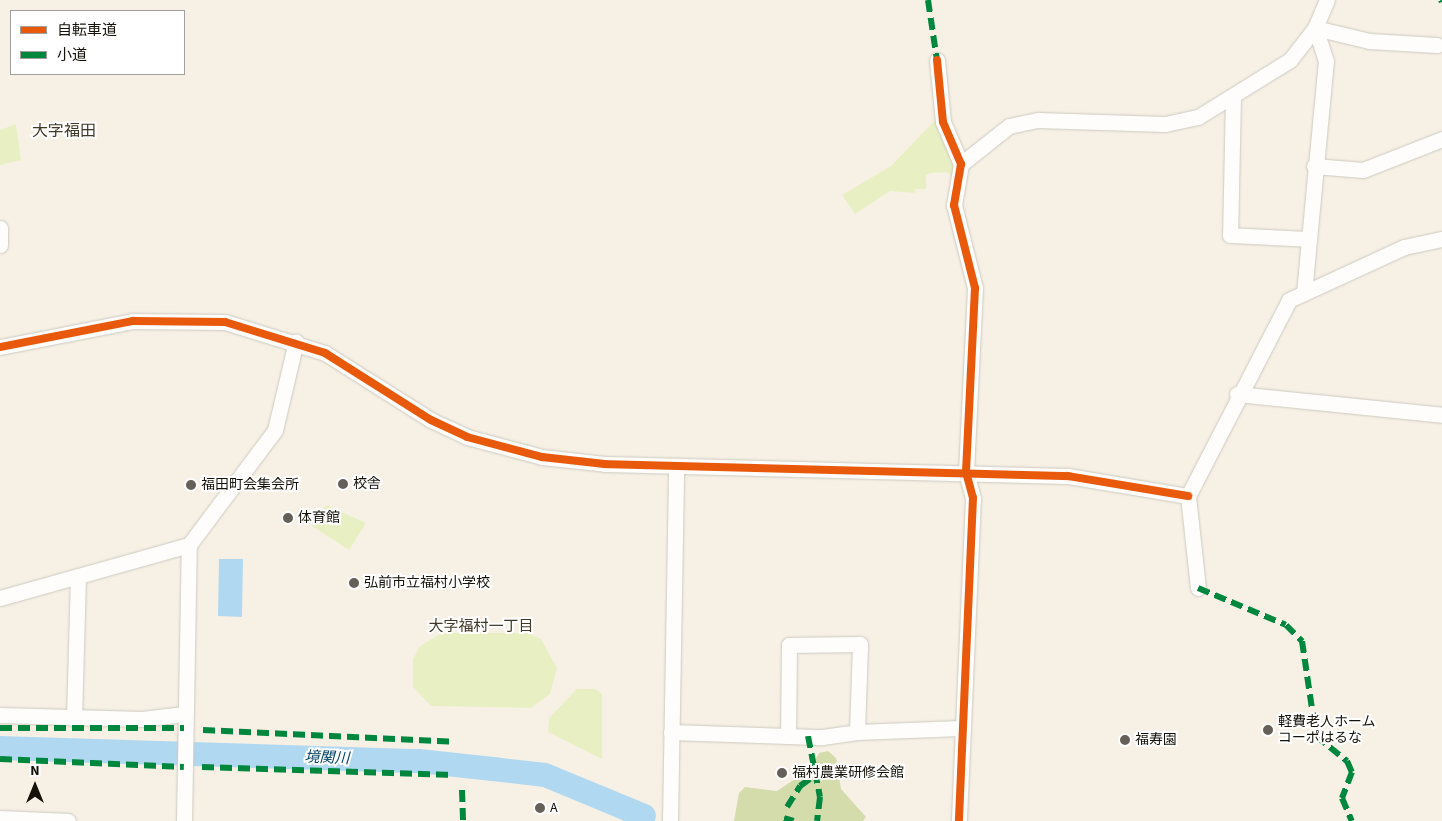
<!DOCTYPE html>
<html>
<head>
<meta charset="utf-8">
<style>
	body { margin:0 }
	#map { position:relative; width:1442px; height:821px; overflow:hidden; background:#f7f1e5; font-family:"Source Sans 3","Noto Sans JP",sans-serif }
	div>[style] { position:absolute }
	.green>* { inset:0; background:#e8f0c3 }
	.forest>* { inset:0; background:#d4dcac }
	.water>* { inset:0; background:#b1d8f1 }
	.stream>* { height:4px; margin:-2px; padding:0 2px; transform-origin:2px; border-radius:2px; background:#b1d8f1 }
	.river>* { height:24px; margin:-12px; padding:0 12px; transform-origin:12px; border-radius:12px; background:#b1d8f1 }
	.roads { filter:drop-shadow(0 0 1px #cdc9c0) drop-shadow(0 0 1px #cdc9c0) }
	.minor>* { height:15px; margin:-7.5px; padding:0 7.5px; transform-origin:7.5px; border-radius:7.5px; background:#fefdfb }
	.quiet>* { height:6px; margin-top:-3px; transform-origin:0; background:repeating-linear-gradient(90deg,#00873e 0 12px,transparent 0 18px) }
	.cycleway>* { height:8px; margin:-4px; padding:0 4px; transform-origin:4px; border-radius:4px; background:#e8590c }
	.dots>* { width:14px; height:14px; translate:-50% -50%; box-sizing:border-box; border:2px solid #fff; border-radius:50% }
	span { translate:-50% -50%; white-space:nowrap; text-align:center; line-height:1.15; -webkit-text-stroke:4px #fff; paint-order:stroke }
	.poi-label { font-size:14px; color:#15120a }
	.left { translate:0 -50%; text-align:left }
	.neighbourhood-label { font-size:15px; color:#423a28 }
	.water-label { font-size:15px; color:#054465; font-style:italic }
	.quarter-label { font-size:16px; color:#423a28 }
	.legend { position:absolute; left:10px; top:10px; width:175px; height:65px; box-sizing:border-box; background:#fff; border:1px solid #a1a09d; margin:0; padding:6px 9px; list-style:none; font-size:15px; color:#15120a }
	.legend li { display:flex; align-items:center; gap:10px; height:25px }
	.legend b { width:25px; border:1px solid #a1a09d }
	.north { position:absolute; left:10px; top:761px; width:50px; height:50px; -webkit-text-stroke:4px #fff; paint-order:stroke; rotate:0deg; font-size:14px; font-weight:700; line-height:20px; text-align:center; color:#15120a }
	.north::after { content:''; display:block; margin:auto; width:18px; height:22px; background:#15120a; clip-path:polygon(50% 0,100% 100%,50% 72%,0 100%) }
</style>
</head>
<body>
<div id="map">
	<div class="green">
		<div style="clip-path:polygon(939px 116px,958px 164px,952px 177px,947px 172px,931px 173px,926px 175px,926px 189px,915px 189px,915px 193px,890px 191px,855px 214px,842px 195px,891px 166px)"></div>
		<div style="clip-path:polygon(16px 124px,21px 160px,0 165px,0 130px)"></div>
		<div style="clip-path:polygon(326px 505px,366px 523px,349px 550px,312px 526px)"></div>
		<div style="clip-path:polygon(442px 633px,527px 633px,541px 639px,557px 668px,550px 694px,531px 708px,431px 706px,413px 687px,413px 659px,420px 646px)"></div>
		<div style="clip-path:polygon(577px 689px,595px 689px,602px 694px,602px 759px,548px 732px,549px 718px)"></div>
	</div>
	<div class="forest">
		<div style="clip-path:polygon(828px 751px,836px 758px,841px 789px,866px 817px,863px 821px,734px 821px,739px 793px,745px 787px,777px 791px,810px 769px,819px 753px)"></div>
	</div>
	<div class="water">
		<div style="clip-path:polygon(219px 559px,243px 559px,242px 617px,218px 616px)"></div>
	</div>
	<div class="stream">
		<div style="left:644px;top:816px;width:10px;rotate:29deg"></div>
	</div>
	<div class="river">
		<div style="left:0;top:748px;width:419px;rotate:1.8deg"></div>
		<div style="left:419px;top:761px;width:74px;rotate:6.2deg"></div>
		<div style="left:493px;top:769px;width:52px;rotate:6.6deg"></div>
		<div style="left:545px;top:775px;width:107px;rotate:22.5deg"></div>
	</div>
	<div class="roads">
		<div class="minor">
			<div style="left:1315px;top:28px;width:56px;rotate:13.5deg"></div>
			<div style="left:1369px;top:41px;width:68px;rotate:3.4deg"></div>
			<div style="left:937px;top:60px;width:62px;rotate:84.5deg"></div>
			<div style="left:943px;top:122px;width:46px;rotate:66.8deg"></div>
			<div style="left:961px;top:164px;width:42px;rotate:99.7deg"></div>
			<div style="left:954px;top:205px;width:86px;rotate:75.8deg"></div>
			<div style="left:975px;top:288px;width:184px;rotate:92.8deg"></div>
			<div style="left:966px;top:472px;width:27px;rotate:75deg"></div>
			<div style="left:973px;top:498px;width:323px;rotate:92.5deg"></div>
			<div style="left:1233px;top:96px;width:139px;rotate:91.2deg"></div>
			<div style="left:1230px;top:235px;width:79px;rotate:2.9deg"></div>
			<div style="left:961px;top:164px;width:61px;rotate:-38.4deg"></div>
			<div style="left:1009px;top:126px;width:30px;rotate:-12deg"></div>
			<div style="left:1038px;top:120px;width:127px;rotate:1.8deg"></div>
			<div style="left:1165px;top:124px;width:34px;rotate:-12deg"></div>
			<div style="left:1198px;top:117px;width:108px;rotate:-31.8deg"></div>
			<div style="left:1290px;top:60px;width:41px;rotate:-52deg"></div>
			<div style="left:1315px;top:28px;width:30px;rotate:-67deg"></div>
			<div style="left:1314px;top:166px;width:49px;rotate:4.7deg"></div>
			<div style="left:1363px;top:170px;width:85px;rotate:-21.4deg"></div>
			<div style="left:0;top:228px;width:17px;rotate:90deg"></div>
			<div style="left:1304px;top:293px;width:233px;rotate:-84.6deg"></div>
			<div style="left:1326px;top:61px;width:35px;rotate:-108deg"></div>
			<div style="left:0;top:347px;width:136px;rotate:-11.1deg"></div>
			<div style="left:133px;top:321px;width:92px;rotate:0.6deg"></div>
			<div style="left:225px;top:322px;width:105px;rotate:17.2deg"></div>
			<div style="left:325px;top:353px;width:125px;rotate:32.3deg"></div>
			<div style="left:431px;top:420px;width:40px;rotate:25deg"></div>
			<div style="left:467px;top:437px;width:78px;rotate:14.9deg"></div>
			<div style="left:542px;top:457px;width:63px;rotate:6.3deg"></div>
			<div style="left:605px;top:464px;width:463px;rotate:1.5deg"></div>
			<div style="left:1068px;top:476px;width:122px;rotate:9.5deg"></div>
			<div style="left:1237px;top:394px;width:206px;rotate:5.8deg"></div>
			<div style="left:1198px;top:588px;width:93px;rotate:-96.2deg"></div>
			<div style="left:1188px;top:496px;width:220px;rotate:-62.7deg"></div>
			<div style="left:1289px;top:300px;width:127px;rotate:-24.7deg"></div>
			<div style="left:1404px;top:247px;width:39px;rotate:-12deg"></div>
			<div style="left:0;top:598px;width:196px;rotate:-15.7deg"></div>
			<div style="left:0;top:715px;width:142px;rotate:1.6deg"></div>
			<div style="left:142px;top:719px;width:42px;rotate:-6.8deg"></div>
			<div style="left:74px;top:719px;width:143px;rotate:-88.4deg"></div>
			<div style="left:671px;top:732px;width:117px;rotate:2deg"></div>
			<div style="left:788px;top:736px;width:34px;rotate:2deg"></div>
			<div style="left:822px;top:737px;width:35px;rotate:-8deg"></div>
			<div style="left:857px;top:732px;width:88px;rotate:-88deg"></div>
			<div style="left:860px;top:644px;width:71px;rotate:179.2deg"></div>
			<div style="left:789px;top:645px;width:91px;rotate:90.6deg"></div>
			<div style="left:857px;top:732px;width:103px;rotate:-2.2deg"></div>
			<div style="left:0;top:818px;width:68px;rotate:2.5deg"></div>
			<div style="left:184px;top:821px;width:276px;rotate:-89deg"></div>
			<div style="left:189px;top:545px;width:144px;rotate:-53.2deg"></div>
			<div style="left:275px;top:430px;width:91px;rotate:-76.7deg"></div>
			<div style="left:670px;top:821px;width:355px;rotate:-89deg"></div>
		</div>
	</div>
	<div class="quiet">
		<div style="left:928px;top:0;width:61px;rotate:81.5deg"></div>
		<div style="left:1441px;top:0;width:2px;rotate:63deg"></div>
		<div style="left:1198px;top:588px;width:95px;rotate:22.8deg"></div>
		<div style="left:1286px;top:625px;width:23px;rotate:45deg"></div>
		<div style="left:1302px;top:641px;width:96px;rotate:81.6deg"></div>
		<div style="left:1316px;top:736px;width:40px;rotate:39deg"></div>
		<div style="left:1347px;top:761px;width:12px;rotate:66deg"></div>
		<div style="left:1352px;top:772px;width:28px;rotate:111deg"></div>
		<div style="left:1342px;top:798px;width:25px;rotate:67deg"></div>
		<div style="left:0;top:728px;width:184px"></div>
		<div style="left:203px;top:730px;width:251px;rotate:2.7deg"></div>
		<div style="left:808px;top:736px;width:62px;rotate:78.9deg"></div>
		<div style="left:820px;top:797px;width:24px;rotate:97deg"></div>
		<div style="left:0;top:759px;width:184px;rotate:2.5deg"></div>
		<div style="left:202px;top:767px;width:252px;rotate:1.8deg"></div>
		<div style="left:462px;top:790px;width:31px;rotate:88deg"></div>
		<div style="left:787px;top:807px;width:25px;rotate:-58deg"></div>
		<div style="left:800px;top:786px;width:19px;rotate:-36deg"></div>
		<div style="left:784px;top:818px;width:10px;rotate:17deg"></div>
	</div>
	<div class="cycleway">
		<div style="left:937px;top:60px;width:62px;rotate:84.5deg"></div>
		<div style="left:943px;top:122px;width:46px;rotate:66.8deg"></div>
		<div style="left:961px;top:164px;width:42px;rotate:99.7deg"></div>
		<div style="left:954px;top:205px;width:86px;rotate:75.8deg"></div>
		<div style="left:975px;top:288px;width:184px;rotate:92.8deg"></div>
		<div style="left:966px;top:472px;width:27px;rotate:75deg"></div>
		<div style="left:973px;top:498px;width:323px;rotate:92.5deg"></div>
		<div style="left:0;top:347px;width:136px;rotate:-11.1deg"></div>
		<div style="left:133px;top:321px;width:92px;rotate:0.6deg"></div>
		<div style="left:225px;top:322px;width:105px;rotate:17.2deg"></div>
		<div style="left:325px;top:353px;width:125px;rotate:32.3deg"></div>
		<div style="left:431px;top:420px;width:40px;rotate:25deg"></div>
		<div style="left:467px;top:437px;width:78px;rotate:14.9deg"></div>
		<div style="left:542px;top:457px;width:63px;rotate:6.3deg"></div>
		<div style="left:605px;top:464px;width:463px;rotate:1.5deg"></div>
		<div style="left:1068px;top:476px;width:122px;rotate:9.5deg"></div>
	</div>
	<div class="dots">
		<div style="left:343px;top:484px;background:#646057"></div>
		<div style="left:191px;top:485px;background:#646057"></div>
		<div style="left:288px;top:518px;background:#646057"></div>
		<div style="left:354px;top:583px;background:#646057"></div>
		<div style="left:1268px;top:730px;background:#646057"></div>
		<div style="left:1125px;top:740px;background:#646057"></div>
		<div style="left:782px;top:773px;background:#646057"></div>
		<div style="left:540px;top:808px;background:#646057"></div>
	</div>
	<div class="poi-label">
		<span class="left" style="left:353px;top:484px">校舎</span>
		<span class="left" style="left:201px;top:485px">福田町会集会所</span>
		<span class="left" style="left:298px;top:518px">体育館</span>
		<span class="left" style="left:364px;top:583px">弘前市立福村小学校</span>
		<span class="left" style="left:1278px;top:730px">軽費老人ホーム<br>コーポはるな</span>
		<span class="left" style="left:1135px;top:740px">福寿園</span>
		<span class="left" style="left:792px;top:773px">福村農業研修会館</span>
		<span class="left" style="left:550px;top:808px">A</span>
	</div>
	<div class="neighbourhood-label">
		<span style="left:481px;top:627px">大字福村一丁目</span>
	</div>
	<div class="water-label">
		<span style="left:327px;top:758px;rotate:2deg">境関川</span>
	</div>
	<div class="quarter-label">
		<span style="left:64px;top:131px">大字福田</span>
	</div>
	<ul class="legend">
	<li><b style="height:6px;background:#e8590c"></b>自転車道</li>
	<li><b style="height:6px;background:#00873e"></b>小道</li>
	</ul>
	<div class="north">N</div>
</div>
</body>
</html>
